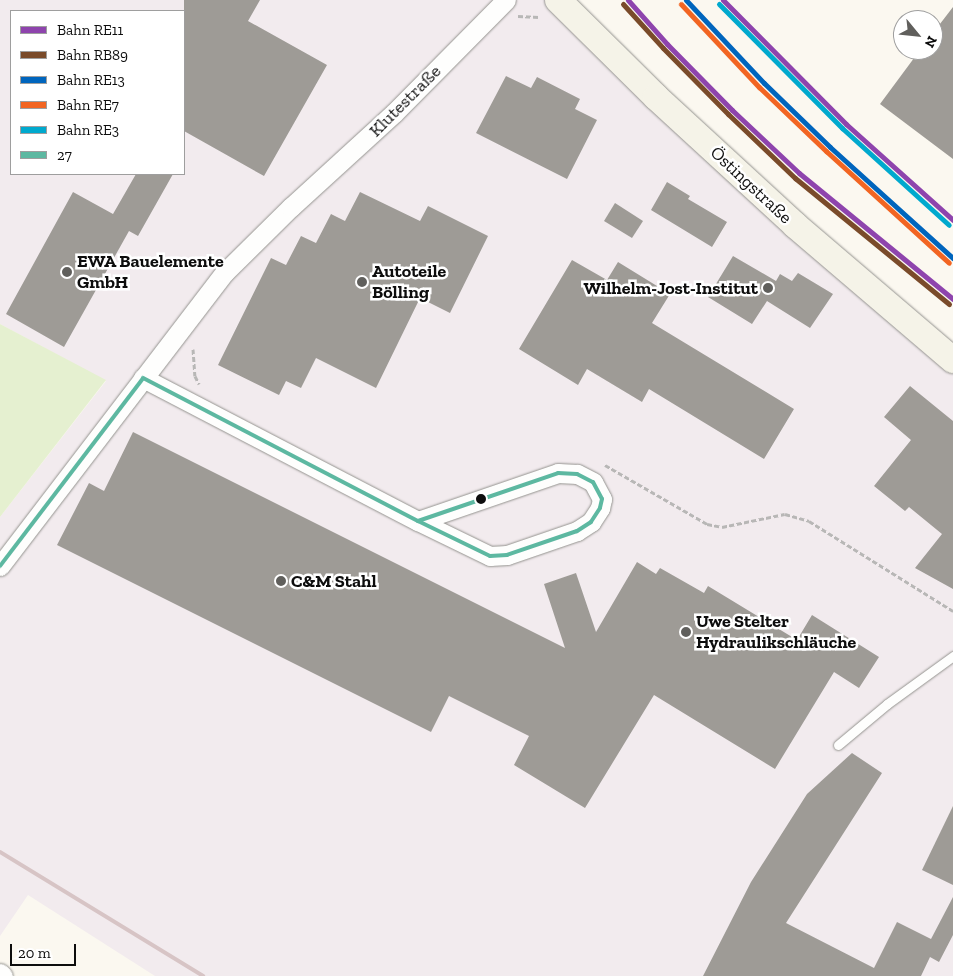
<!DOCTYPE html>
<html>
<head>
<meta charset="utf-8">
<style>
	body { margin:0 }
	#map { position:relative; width:953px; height:976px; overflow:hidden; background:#fbf8f0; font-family:"Zilla Slab",serif }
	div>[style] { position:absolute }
	.industrial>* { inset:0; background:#f2ebee }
	.green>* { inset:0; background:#e5f0d0 }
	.building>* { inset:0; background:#9e9b96 }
	.path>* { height:3px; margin-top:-1.5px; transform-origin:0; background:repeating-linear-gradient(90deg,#b8b7b6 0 5px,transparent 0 7.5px) }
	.roads { filter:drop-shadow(0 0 1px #94938f) drop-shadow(0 0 1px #94938f) }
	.lane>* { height:9px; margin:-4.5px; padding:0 4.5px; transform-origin:4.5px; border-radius:4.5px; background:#fefefd }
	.street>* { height:19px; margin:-9.5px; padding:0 9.5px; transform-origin:9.5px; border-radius:9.5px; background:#fefefd }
	.secondary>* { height:26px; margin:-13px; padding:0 13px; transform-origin:13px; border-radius:13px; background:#f5f3e8 }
	.rail>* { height:4px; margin:-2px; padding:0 2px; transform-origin:2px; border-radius:2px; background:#d7c4c5 }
	.bus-1>* { height:4px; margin:-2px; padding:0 2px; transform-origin:2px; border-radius:2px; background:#5db8a1 }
	.rail-1>* { height:5px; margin:-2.5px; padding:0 2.5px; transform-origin:2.5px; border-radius:2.5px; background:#8e44ad }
	.rail-2>* { height:5px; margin:-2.5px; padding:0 2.5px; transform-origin:2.5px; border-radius:2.5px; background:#7a4b2a }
	.rail-3>* { height:5px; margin:-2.5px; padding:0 2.5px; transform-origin:2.5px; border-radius:2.5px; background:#0065bd }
	.rail-4>* { height:5px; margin:-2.5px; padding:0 2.5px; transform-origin:2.5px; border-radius:2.5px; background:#f26522 }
	.rail-5>* { height:5px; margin:-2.5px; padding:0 2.5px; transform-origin:2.5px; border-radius:2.5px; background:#00a9ce }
	.dots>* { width:14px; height:14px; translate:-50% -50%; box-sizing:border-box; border:2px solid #fff; border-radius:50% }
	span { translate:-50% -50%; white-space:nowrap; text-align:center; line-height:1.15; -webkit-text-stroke:5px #fff; paint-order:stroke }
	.street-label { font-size:18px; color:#0d0d0d }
	.poi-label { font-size:18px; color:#0d0d0d; font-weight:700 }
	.left { translate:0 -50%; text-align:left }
	.right { translate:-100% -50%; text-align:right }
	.legend { position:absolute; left:10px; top:10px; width:175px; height:165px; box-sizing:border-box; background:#fff; border:1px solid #9e9e9e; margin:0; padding:6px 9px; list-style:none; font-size:15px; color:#0d0d0d }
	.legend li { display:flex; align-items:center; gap:10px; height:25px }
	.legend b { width:25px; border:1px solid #9e9e9e }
	.north { position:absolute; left:893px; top:10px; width:50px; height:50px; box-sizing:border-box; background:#fff; border:1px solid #9e9e9e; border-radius:50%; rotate:118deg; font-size:14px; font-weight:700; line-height:20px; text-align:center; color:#0d0d0d }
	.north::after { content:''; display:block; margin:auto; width:18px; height:22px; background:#605f5c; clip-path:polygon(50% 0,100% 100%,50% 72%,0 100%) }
	.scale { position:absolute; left:10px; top:944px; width:66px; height:22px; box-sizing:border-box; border:2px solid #0d0d0d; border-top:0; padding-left:6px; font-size:15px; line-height:18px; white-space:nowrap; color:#0d0d0d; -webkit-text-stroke:4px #fff; paint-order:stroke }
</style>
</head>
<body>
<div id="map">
	<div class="industrial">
		<div style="clip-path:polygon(evenodd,0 0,551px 0,953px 364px,953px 976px,155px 976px,28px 895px,0 936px,0 517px,106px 381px,0 324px,0 0,11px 11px,184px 11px,184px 174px,11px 174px,11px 11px)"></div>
	</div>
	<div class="green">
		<div style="clip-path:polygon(0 324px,106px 380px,0 517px)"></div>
	</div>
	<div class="building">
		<div style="clip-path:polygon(184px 0,260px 0,248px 21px,327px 65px,264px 176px,184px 131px)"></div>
		<div style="clip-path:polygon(953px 7px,953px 159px,880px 104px,920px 50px,933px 50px,933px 33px)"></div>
		<div style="clip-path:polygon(506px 76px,531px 88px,537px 77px,580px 99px,575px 109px,597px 120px,567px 179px,476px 133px)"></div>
		<div style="clip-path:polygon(136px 174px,173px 174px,138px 236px,129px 231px,64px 347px,6px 314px,73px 192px,113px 214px)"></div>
		<div style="clip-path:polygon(667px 182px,690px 196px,688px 199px,727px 222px,712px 247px,651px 210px)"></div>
		<div style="clip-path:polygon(360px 192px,420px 221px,428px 206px,488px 236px,450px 313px,420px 298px,376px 388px,316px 358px,301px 388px,286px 381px,279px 395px,218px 365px,271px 258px,286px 265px,301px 236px,316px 243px,331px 214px,345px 221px)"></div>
		<div style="clip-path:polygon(615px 203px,643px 221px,632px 238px,604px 221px)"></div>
		<div style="clip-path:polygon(733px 256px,776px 281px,780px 274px,792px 281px,798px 273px,833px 294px,810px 328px,767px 301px,752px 324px,708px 297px)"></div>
		<div style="clip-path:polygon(572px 260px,607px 280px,618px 262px,670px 294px,652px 323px,794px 409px,764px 459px,649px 389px,642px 402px,587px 369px,578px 385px,519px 349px)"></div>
		<div style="clip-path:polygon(910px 386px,953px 421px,953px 589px,915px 568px,942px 534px,909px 507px,905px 511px,874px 486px,911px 440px,884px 417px)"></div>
		<div style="clip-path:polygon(133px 432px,565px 648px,544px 584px,576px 573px,596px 632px,637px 562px,656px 574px,660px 568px,704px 593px,708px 586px,797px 640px,812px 615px,879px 657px,859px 688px,834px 672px,775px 769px,654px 695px,585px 808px,514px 765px,529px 736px,449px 696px,431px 732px,57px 545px,89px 483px,104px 491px)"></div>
		<div style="clip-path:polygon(852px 753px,882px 773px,786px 923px,874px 968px,897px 922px,931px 939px,953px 897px,953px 935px,939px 962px,930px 957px,921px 976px,703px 976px,751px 882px,807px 794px)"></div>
		<div style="clip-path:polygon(953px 806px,953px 885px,922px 870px)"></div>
	</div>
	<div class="path">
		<div style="left:518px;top:16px;width:21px;rotate:3deg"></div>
		<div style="left:193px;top:349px;width:27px;rotate:86deg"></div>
		<div style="left:195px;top:376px;width:9px;rotate:63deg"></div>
		<div style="left:605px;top:465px;width:118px;rotate:30deg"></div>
		<div style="left:707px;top:524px;width:15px;rotate:11deg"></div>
		<div style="left:722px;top:527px;width:64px;rotate:-11.7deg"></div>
		<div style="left:785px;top:514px;width:25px;rotate:16deg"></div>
		<div style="left:809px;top:521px;width:170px;rotate:32deg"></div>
	</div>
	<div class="roads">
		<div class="lane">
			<div style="left:838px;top:745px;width:64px;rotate:-39.9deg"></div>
			<div style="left:887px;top:704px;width:82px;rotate:-36deg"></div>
		</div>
		<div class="street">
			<div style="left:143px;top:378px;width:310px;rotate:27.5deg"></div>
			<div style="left:418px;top:521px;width:80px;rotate:25.9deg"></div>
			<div style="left:490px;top:556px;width:17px;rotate:-3deg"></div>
			<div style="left:507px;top:555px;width:74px;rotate:-18.9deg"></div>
			<div style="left:577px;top:531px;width:17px;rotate:-33deg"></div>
			<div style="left:591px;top:522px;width:17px;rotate:-57deg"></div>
			<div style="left:600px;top:508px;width:9px;rotate:-77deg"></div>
			<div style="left:602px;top:499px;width:19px;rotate:-118deg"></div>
			<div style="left:593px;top:482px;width:18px;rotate:-153deg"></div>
			<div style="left:577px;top:474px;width:19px;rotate:-177deg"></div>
			<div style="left:558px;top:473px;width:148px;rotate:161.1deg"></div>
			<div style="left:0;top:566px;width:370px;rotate:-52.6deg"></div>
			<div style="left:225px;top:272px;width:93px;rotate:-44.6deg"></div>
			<div style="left:291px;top:207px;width:139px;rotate:-42.4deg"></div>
			<div style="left:394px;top:113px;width:159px;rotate:-45.3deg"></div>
			<div style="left:0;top:973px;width:4px;rotate:45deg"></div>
		</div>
		<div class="secondary">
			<div style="left:558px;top:0;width:138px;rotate:44.7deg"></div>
			<div style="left:656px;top:97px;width:189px;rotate:42.6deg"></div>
			<div style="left:795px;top:225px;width:208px;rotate:40.5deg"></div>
		</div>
	</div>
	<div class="rail">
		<div style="left:0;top:852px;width:238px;rotate:31.4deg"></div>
	</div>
	<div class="bus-1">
		<div style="left:143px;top:378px;width:310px;rotate:27.5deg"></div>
		<div style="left:558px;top:473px;width:19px;rotate:3deg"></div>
		<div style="left:577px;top:474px;width:18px;rotate:27deg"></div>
		<div style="left:593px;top:482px;width:19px;rotate:62deg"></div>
		<div style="left:602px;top:499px;width:9px;rotate:103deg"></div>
		<div style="left:600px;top:508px;width:17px;rotate:123deg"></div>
		<div style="left:591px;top:522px;width:17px;rotate:147deg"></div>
		<div style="left:577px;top:531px;width:74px;rotate:161.1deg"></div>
		<div style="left:507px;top:555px;width:17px;rotate:177deg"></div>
		<div style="left:490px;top:556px;width:80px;rotate:-154.1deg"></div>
		<div style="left:418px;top:521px;width:148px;rotate:-18.9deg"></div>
		<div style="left:0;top:566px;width:236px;rotate:-52.7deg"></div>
	</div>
	<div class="rail-1">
		<div style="left:628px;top:0;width:59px;rotate:48.4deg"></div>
		<div style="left:667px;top:44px;width:93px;rotate:45.4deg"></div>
		<div style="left:732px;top:110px;width:92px;rotate:43.2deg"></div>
		<div style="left:799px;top:173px;width:199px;rotate:39.3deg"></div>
		<div style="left:723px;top:0;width:175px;rotate:45.2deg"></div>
		<div style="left:846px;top:124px;width:144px;rotate:41.9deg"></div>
	</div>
	<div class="rail-2">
		<div style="left:623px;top:4px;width:59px;rotate:47.7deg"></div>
		<div style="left:663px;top:48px;width:93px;rotate:45.4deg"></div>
		<div style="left:728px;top:114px;width:93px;rotate:43.7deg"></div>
		<div style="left:795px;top:178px;width:199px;rotate:39.3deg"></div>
	</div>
	<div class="rail-3">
		<div style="left:686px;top:0;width:114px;rotate:46.8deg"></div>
		<div style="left:764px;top:83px;width:92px;rotate:44.1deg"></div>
		<div style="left:830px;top:147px;width:166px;rotate:42.1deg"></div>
	</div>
	<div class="rail-4">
		<div style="left:681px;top:4px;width:114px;rotate:46.8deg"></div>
		<div style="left:759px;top:87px;width:93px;rotate:43.7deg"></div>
		<div style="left:826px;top:151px;width:166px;rotate:42.3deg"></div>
	</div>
	<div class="rail-5">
		<div style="left:719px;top:4px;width:175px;rotate:45.2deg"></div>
		<div style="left:842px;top:128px;width:144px;rotate:42.2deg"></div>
	</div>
	<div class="dots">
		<div style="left:67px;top:272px;background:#605f5c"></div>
		<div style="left:362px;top:282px;background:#605f5c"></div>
		<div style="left:768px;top:288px;background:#605f5c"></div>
		<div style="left:481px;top:499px;background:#0d0d0d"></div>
		<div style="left:281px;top:581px;background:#605f5c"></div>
		<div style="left:686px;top:632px;background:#605f5c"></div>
	</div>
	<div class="street-label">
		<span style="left:405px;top:101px;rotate:-45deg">Klutestraße</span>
		<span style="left:751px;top:185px;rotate:43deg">Östingstraße</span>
	</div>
	<div class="poi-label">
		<span class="left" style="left:77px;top:272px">EWA Bauelemente<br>GmbH</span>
		<span class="left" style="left:372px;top:282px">Autoteile<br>Bölling</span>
		<span class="right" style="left:758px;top:288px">Wilhelm-Jost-Institut</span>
		<span class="left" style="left:291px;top:581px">C&amp;M Stahl</span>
		<span class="left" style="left:696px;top:632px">Uwe Stelter<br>Hydraulikschläuche</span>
	</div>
	<ul class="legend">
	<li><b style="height:6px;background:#8e44ad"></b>Bahn RE11</li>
	<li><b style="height:6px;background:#7a4b2a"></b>Bahn RB89</li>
	<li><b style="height:6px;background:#0065bd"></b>Bahn RE13</li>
	<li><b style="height:6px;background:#f26522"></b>Bahn RE7</li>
	<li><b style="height:6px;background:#00a9ce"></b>Bahn RE3</li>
	<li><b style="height:6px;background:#5db8a1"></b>27</li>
	</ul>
	<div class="north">N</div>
	<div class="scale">20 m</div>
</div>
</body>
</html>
